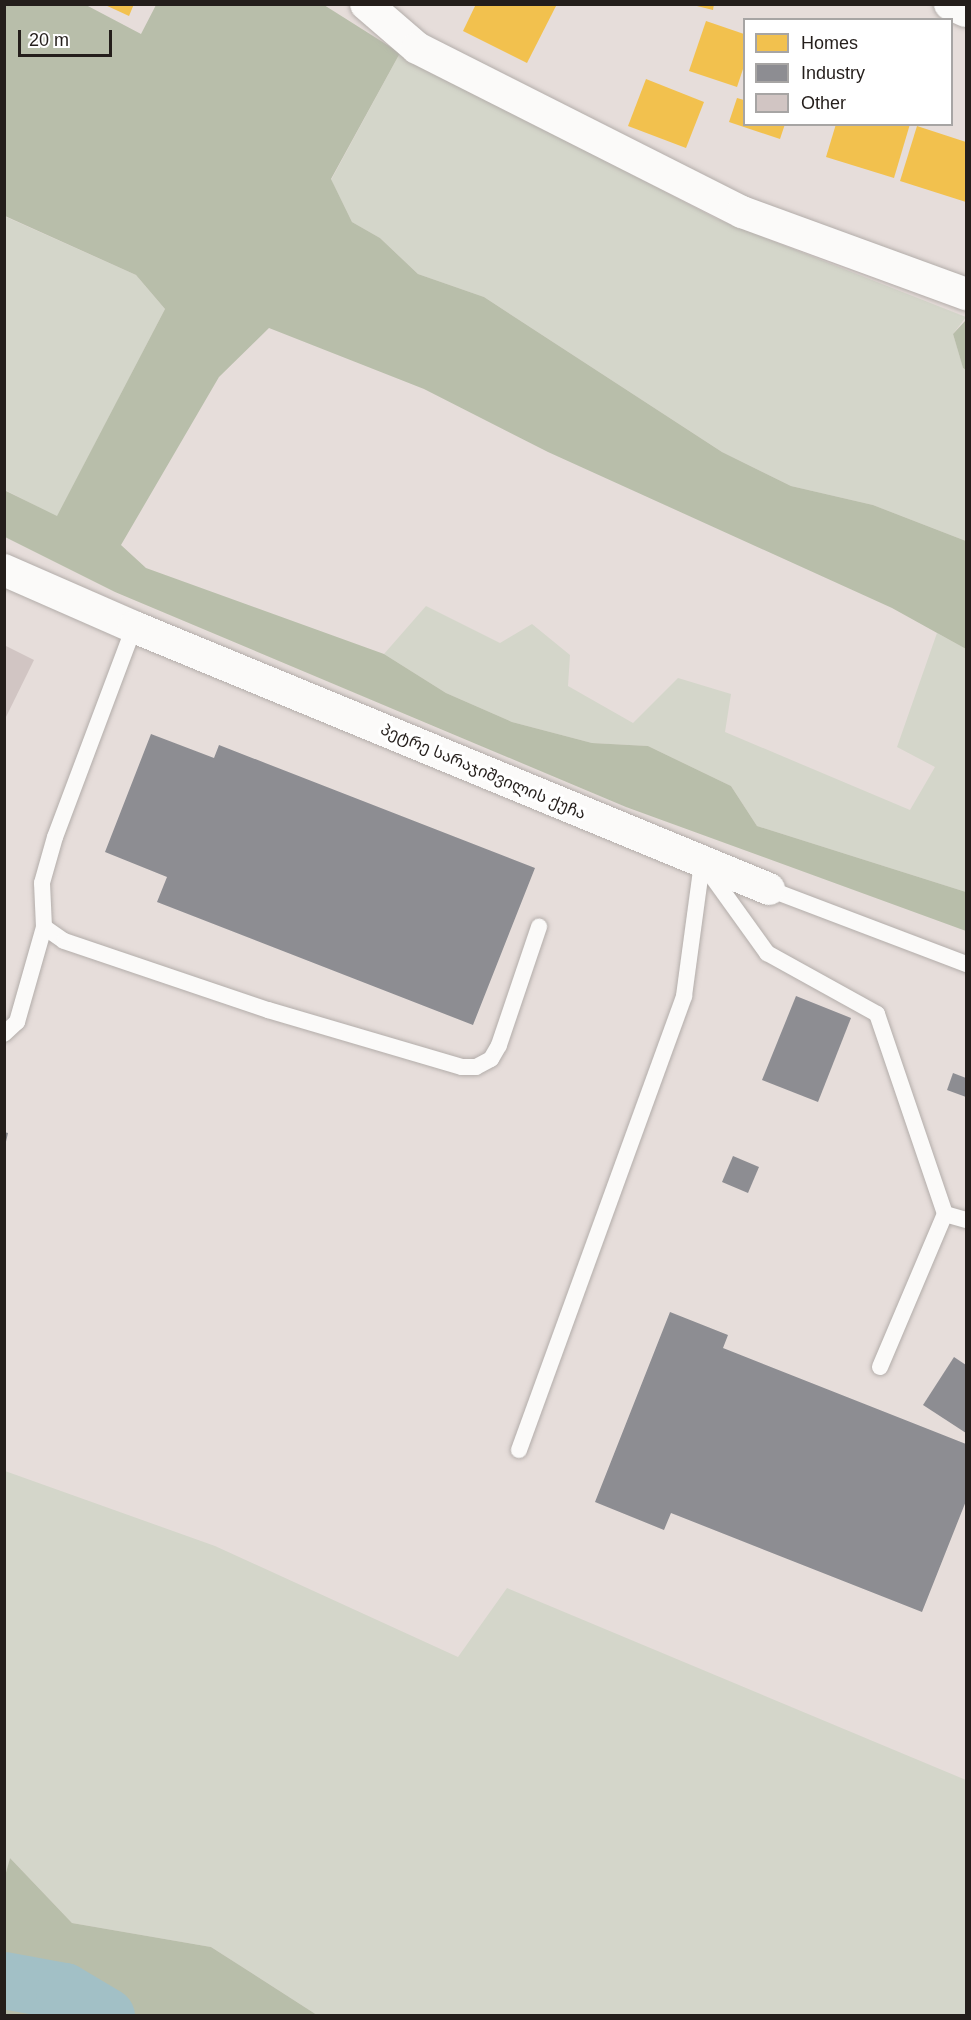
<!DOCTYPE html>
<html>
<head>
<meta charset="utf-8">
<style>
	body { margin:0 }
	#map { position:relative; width:971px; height:2020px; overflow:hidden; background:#e6ddda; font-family:Helvetica,"Noto Sans Georgian",sans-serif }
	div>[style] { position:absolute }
	.green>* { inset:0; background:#d4d6ca }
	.forest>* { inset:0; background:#b8beaa }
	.homes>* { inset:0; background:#f2c14e }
	.industry>* { inset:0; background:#8d8d92 }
	.river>* { height:57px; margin:-28.5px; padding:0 28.5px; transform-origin:28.5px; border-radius:28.5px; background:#a2c0c6 }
	.building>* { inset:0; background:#d1c5c3 }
	.roads { filter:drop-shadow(0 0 2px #b3adaa) drop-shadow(0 0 2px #b3adaa) }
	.service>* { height:16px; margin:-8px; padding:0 8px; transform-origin:8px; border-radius:8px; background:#fbfaf9 }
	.minor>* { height:32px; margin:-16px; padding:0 16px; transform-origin:16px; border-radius:16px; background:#fbfaf9 }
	span { translate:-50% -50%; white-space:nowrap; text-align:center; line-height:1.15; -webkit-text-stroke:6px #fff; paint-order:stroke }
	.street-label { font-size:16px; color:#241e1b }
	.frame { position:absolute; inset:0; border:6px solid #241e1b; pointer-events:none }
	.legend { position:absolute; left:743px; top:18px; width:210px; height:108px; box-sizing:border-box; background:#fff; border:2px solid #a7a5a4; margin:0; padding:8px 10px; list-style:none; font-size:18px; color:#241e1b }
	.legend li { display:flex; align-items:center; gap:12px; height:30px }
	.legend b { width:30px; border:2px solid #a7a5a4 }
	.scale { position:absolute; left:18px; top:30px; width:94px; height:27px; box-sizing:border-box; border:3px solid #241e1b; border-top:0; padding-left:8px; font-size:18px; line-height:21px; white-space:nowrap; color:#241e1b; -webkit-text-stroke:4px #fff; paint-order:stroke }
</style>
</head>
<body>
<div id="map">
	<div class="green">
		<div style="clip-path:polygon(400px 53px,717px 219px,966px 317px,953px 334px,963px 368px,966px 370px,966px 541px,873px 505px,791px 486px,722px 452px,484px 297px,418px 274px,380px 238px,352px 222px,331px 180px)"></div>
		<div style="clip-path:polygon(4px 216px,136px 275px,165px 309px,57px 517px,5px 490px)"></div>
		<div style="clip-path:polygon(426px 606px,500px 643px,532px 624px,570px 655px,568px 686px,633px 723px,678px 678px,731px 694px,725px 732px,910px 810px,935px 767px,897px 747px,937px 633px,966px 649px,966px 892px,757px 826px,731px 786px,648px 746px,592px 743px,512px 722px,446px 693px,384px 654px)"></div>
		<div style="clip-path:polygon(5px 1471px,215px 1546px,458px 1657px,507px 1588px,966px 1780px,966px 2015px,317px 2015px,211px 1947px,72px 1923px,10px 1858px,5px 1880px)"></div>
	</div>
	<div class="forest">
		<div style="clip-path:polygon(5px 5px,86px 5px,141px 34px,156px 5px,324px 5px,400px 53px,331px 179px,352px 222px,380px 238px,418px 274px,484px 297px,722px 452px,791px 486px,873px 505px,966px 541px,966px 649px,892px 608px,548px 452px,424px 389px,269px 328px,219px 377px,121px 545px,146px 568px,384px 654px,446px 693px,512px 722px,592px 743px,648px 746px,731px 786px,757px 826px,966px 892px,966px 931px,626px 807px,115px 592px,5px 537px,4px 490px,57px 516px,165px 309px,136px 275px,5px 216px)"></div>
		<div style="clip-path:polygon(966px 320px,966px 370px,963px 368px,953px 334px)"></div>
		<div style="clip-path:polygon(10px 1858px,72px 1923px,211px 1947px,317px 2015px,5px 2015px,4px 1880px)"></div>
	</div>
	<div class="homes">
		<div style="clip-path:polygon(103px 4px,134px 4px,129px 16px)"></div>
		<div style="clip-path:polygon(476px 4px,557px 4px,527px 63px,463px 31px)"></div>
		<div style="clip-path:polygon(689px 4px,714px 4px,713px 10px)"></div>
		<div style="clip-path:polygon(706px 21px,744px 34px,744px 66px,737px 87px,689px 71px)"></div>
		<div style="clip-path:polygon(646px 79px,704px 102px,686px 148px,628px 126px)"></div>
		<div style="clip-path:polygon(737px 98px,744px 100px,744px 124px,785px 124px,780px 139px,729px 122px)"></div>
		<div style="clip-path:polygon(836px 124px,910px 124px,894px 178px,826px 157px)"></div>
		<div style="clip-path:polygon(917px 126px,966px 142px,966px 202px,900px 181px)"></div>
	</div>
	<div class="industry">
		<div style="clip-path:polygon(151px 734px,214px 758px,219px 745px,535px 868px,473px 1025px,157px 902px,167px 877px,105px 852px)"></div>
		<div style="clip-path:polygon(796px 996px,851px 1018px,818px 1102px,762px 1080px)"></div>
		<div style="clip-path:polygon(953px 1073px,966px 1078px,966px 1097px,947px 1090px)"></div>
		<div style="clip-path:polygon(4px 1132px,8px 1133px,5px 1146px,4px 1146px)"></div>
		<div style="clip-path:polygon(733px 1156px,759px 1167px,748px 1193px,722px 1182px)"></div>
		<div style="clip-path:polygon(670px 1312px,728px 1335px,723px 1348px,966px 1444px,966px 1501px,922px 1612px,671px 1513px,664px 1530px,595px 1502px)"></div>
		<div style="clip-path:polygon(954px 1357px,966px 1365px,966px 1433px,923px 1405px)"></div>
	</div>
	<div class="river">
		<div style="left:4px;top:1980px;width:61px;rotate:10.4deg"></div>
		<div style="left:64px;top:1991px;width:49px;rotate:30.8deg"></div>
	</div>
	<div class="building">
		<div style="clip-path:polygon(4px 645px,34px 660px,4px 721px)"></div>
	</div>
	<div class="roads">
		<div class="service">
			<div style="left:134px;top:627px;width:224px;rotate:110.6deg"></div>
			<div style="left:55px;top:837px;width:48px;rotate:105.8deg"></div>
			<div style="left:42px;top:883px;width:44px;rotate:87.4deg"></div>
			<div style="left:44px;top:927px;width:24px;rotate:35deg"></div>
			<div style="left:64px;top:941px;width:215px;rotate:18.7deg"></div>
			<div style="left:268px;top:1010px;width:202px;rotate:16.4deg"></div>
			<div style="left:462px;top:1067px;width:14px"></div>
			<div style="left:476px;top:1067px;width:17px;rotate:-28deg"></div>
			<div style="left:491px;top:1059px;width:16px;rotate:-60deg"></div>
			<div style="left:499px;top:1045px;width:125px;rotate:-71.3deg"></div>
			<div style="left:706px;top:868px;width:105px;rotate:54.3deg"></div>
			<div style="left:767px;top:953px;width:126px;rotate:29deg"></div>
			<div style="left:877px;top:1014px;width:211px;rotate:71.2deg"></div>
			<div style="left:945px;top:1214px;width:22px;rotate:16deg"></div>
			<div style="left:769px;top:889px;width:211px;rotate:20.8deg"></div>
			<div style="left:4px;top:1034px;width:18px;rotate:-43deg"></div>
			<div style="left:17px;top:1022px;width:99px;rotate:-74.1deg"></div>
			<div style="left:880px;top:1367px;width:166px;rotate:-67deg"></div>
			<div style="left:519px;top:1450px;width:483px;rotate:-70deg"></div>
			<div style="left:684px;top:996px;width:134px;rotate:-82.3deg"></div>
		</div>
		<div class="minor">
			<div style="left:366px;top:4px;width:67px;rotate:40.8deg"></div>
			<div style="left:417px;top:48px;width:364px;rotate:26.8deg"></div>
			<div style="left:742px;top:212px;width:239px;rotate:20.1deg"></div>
			<div style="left:950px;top:4px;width:17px;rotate:24deg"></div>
			<div style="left:4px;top:570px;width:142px;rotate:23.7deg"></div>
			<div style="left:134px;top:627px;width:687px;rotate:22.42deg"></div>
		</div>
	</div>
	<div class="street-label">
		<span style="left:483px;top:772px;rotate:23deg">პეტრე სარაჯიშვილის ქუჩა</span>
	</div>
	<div class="frame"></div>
	<ul class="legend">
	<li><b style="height:16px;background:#f2c14e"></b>Homes</li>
	<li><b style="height:16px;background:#8d8d92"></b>Industry</li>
	<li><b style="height:16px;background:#d1c5c3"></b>Other</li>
	</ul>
	<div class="scale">20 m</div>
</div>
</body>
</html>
